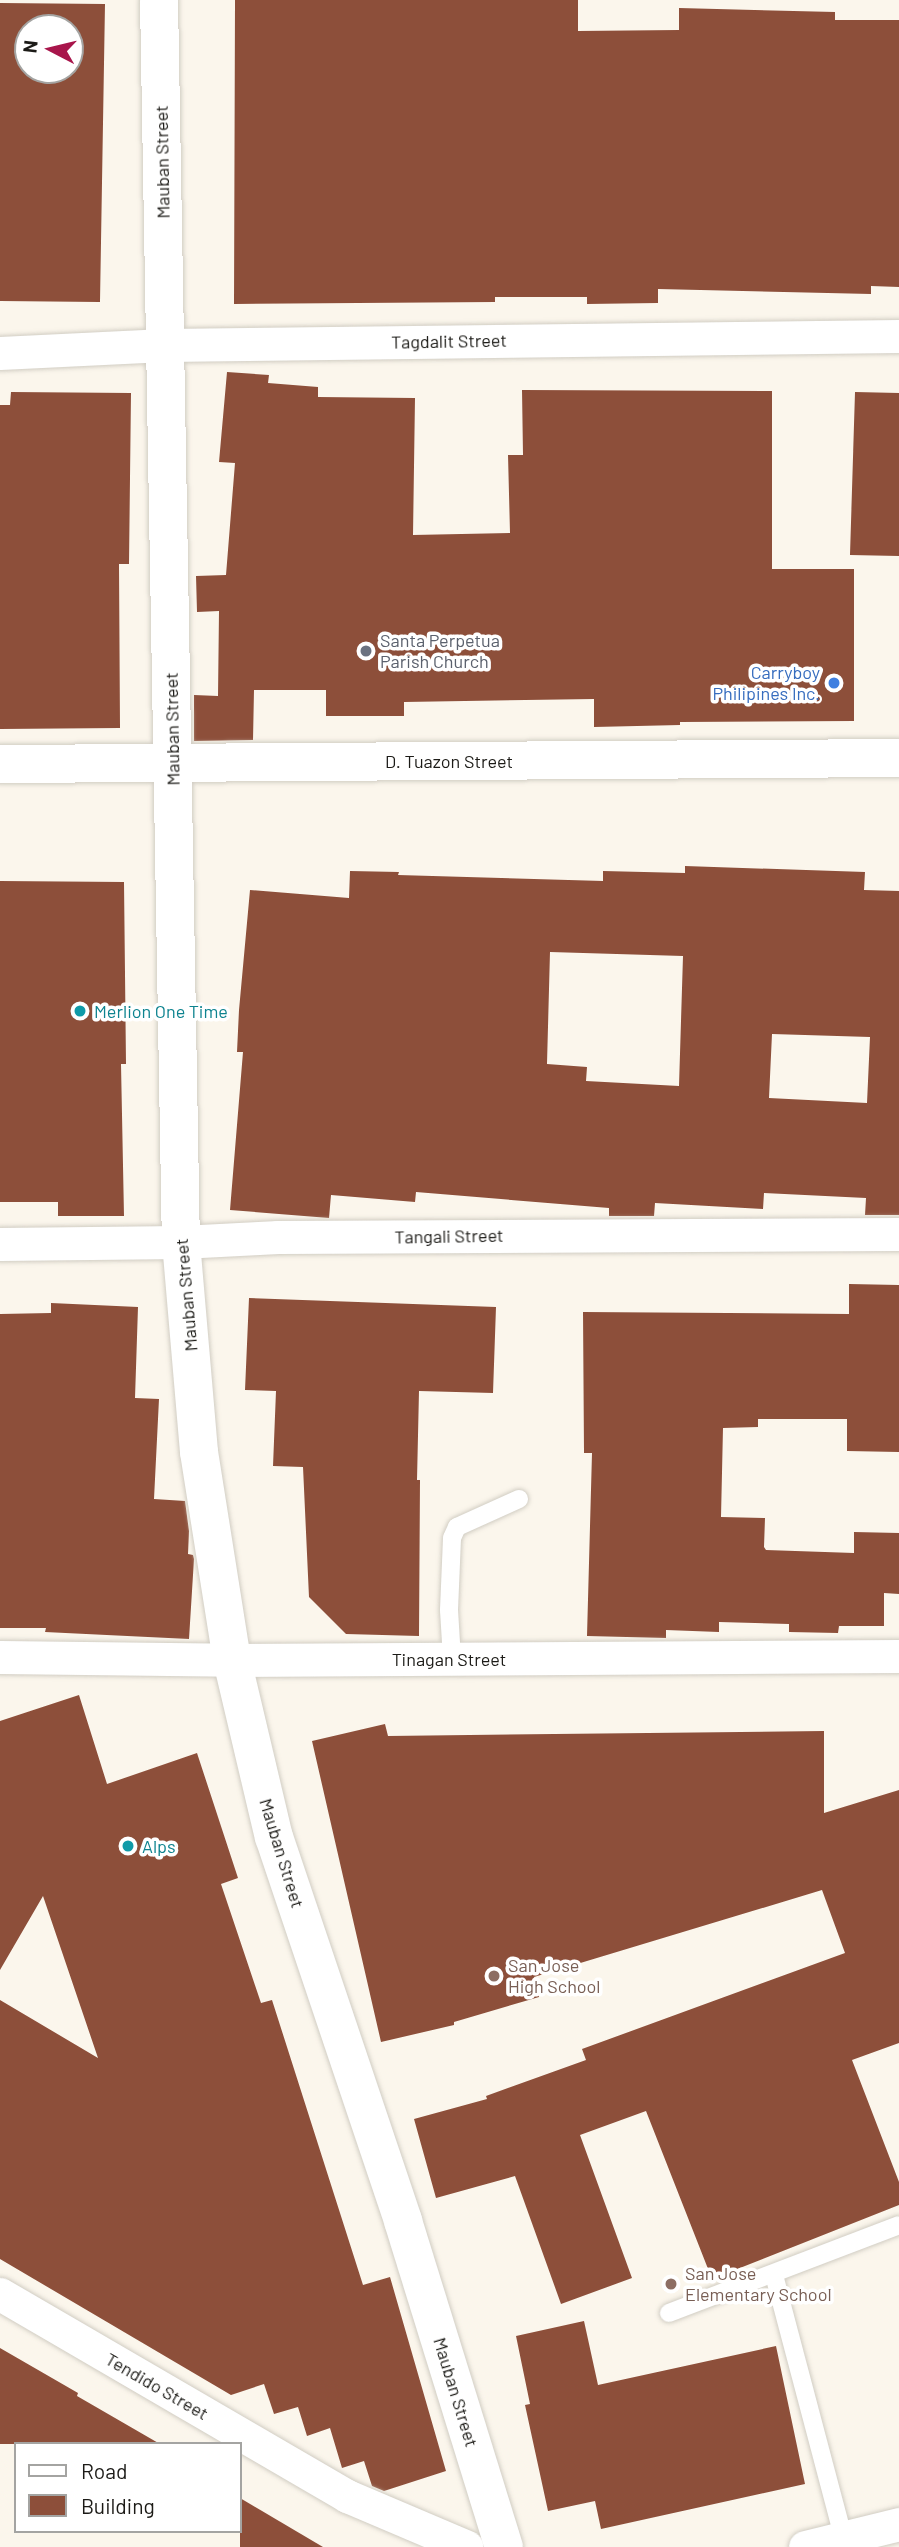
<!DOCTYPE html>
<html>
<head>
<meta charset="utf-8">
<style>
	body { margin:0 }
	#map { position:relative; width:899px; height:2547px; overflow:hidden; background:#fbf6ec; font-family:Barlow,sans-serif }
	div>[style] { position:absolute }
	.building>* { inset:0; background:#8d4f3a }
	.roads { filter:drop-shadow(0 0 2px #d1cdc3) drop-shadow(0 0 2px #d1cdc3) }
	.lane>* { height:18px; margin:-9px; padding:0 9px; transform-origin:9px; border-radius:9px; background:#fff }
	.street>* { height:33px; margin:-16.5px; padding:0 16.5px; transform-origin:16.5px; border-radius:16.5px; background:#fff }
	.secondary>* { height:38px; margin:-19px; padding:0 19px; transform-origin:19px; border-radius:19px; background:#fff }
	.dots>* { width:19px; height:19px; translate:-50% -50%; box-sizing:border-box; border:4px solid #fff; border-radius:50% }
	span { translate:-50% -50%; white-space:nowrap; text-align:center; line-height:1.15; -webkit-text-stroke:7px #fff; paint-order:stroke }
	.street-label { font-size:18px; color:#1c1b17 }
	.worship-label { font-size:18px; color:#5b616d }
	.left { translate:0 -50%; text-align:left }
	.shop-label { font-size:18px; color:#366cbe }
	.right { translate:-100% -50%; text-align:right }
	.culture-label { font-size:18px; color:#0d838f }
	.education-label { font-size:18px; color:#785e54 }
	.legend { position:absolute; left:14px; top:2442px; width:228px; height:91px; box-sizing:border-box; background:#fff; border:2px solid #a4a4a2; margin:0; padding:9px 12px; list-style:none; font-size:21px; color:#1c1b17 }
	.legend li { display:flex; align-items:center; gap:14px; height:35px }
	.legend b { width:35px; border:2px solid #a4a4a2 }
	.north { position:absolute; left:14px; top:14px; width:70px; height:70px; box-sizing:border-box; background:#fff; border:2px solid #a4a4a2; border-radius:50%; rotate:277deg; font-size:19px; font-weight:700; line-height:28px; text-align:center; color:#1c1b17 }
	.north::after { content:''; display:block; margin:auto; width:24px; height:32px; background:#a8154b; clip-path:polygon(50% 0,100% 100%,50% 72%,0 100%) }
</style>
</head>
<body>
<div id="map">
	<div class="building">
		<div style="clip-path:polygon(235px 0,578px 0,578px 31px,679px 30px,679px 8px,835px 12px,835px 20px,899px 20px,899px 287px,871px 286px,871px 294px,658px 289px,658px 303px,587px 304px,587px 297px,495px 297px,495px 302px,234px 304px)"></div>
		<div style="clip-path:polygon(evenodd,0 3px,105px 4px,100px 302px,0 301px,0 3px,28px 28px,70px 28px,70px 70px,28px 70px,28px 28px)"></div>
		<div style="clip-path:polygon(227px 372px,269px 375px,268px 383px,318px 387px,318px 397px,415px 398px,413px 535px,510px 533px,508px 455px,523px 455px,522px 390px,772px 391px,772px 569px,854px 569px,854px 721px,680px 722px,680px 725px,594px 727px,594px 699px,404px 702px,404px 716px,326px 716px,326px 690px,254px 690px,253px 740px,194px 741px,194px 695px,218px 696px,219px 611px,197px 612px,196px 576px,226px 575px,235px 463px,219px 462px)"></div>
		<div style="clip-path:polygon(11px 392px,131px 393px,129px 564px,119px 564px,120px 728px,0 729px,0 405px,10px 405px)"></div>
		<div style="clip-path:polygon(855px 392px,899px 393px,899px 556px,850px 555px)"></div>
		<div style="clip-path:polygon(evenodd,685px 866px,865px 872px,864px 890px,899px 891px,899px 1215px,865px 1215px,866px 1198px,764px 1193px,763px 1209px,655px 1203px,654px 1216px,609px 1216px,609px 1208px,416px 1192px,415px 1202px,331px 1195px,329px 1218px,230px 1210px,243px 1052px,237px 1052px,239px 1010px,250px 890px,349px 898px,350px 871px,399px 872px,398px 875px,603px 881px,603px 871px,685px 873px,685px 866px,550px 952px,683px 956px,679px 1086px,586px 1081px,587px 1067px,547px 1064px,550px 952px,685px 866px,772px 1034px,870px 1037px,867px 1103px,769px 1098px,772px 1034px)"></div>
		<div style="clip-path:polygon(0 881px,124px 882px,126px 1064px,121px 1064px,124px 1216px,58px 1216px,58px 1202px,0 1202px)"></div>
		<div style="clip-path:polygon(849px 1284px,899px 1285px,899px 1452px,847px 1451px,847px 1419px,758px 1419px,758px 1427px,723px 1428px,721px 1517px,765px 1518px,764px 1547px,766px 1550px,854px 1553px,854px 1532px,899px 1533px,899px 1594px,884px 1593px,884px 1626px,839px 1626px,838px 1633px,789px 1632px,789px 1624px,719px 1622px,719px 1632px,666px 1630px,666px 1638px,587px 1636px,592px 1453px,584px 1453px,583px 1312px,849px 1314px)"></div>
		<div style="clip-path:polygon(249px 1298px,496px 1307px,493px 1393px,419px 1391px,417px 1480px,420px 1480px,419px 1636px,346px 1634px,309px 1597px,303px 1467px,273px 1466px,276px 1391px,245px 1390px)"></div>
		<div style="clip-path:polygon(51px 1303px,138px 1307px,135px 1398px,159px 1399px,154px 1499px,185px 1501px,189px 1531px,188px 1554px,193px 1555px,194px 1559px,189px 1639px,45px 1632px,46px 1628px,0 1628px,0 1314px,51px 1313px)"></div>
		<div style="clip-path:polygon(79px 1695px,107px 1784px,197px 1753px,238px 1878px,221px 1884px,261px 2003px,272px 2000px,363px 2285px,390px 2277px,446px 2471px,384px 2491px,372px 2486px,364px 2461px,342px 2468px,330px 2428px,307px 2436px,298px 2407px,274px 2414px,264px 2384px,231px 2395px,0 2259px,0 2000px,98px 2058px,43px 1896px,0 1970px,0 1721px)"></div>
		<div style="clip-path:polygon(385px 1724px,388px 1736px,824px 1731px,824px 1813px,899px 1790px,899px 2043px,852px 2060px,899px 2182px,899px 2205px,712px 2279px,646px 2111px,580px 2135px,632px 2278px,561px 2304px,515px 2176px,436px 2198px,414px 2119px,487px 2099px,486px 2096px,586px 2060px,582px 2049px,845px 1953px,822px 1890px,534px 1977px,539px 1997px,454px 2022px,454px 2025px,381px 2042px,312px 1741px)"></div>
		<div style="clip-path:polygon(584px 2321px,598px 2385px,776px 2346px,805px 2484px,601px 2529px,595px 2501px,548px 2511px,525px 2405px,530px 2404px,516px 2336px)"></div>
		<div style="clip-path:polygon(0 2348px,78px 2393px,77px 2396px,160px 2444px,0 2444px)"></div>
		<div style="clip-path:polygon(240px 2498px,323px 2547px,240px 2547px)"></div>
	</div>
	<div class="roads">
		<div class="lane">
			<div style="left:452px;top:1659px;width:49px;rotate:-93.5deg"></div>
			<div style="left:449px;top:1610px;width:72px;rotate:-87.6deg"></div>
			<div style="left:452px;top:1538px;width:12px;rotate:-66deg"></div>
			<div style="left:457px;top:1527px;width:68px;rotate:-24.3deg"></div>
			<div style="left:774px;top:2275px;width:274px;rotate:75.2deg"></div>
			<div style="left:669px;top:2313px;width:246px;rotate:-20.9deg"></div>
		</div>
		<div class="street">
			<div style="left:0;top:353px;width:165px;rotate:-2.8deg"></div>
			<div style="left:165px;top:345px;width:734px;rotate:-0.7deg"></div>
			<div style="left:0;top:1244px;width:181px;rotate:-0.6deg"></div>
			<div style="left:181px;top:1242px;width:97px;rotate:-3deg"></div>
			<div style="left:278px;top:1237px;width:621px;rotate:-0.28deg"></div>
			<div style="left:0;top:1657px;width:232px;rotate:0.7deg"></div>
			<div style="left:232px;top:1660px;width:667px;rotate:-0.34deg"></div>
			<div style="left:0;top:2294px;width:402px;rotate:30.2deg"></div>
			<div style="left:347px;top:2496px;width:130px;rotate:23deg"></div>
			<div style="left:805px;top:2547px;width:97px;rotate:-13.7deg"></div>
		</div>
		<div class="secondary">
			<div style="left:159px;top:0;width:1242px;rotate:88.99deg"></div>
			<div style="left:181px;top:1242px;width:211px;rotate:85.1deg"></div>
			<div style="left:199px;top:1452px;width:211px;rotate:81deg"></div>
			<div style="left:232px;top:1660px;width:182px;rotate:76.7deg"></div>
			<div style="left:274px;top:1837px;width:405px;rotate:71.4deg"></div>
			<div style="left:403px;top:2221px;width:341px;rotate:72.8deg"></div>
			<div style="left:0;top:764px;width:899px;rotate:-0.38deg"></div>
		</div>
	</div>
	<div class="dots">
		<div style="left:366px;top:651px;background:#6b7280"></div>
		<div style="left:834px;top:683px;background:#3f7fe0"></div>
		<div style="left:80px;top:1011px;background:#0f9aa8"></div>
		<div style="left:128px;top:1846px;background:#0f9aa8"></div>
		<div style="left:494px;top:1976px;background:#8d6e63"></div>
		<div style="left:671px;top:2284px;background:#8d6e63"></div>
	</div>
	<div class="street-label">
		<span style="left:162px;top:162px;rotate:-91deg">Mauban Street</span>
		<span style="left:449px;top:341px;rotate:-1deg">Tagdalit Street</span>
		<span style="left:172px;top:729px;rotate:-91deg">Mauban Street</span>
		<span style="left:449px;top:761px">D. Tuazon Street</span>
		<span style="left:449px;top:1236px;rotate:-1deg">Tangali Street</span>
		<span style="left:186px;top:1295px;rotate:-95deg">Mauban Street</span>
		<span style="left:449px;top:1659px">Tinagan Street</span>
		<span style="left:282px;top:1853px;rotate:73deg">Mauban Street</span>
		<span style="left:157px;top:2386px;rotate:30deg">Tendido Street</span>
		<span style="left:456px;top:2392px;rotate:73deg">Mauban Street</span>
	</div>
	<div class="worship-label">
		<span class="left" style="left:380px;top:651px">Santa Perpetua<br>Parish Church</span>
	</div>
	<div class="shop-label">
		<span class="right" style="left:820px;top:683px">Carryboy<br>Philipines Inc.</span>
	</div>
	<div class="culture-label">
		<span class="left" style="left:94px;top:1011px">Merlion One Time</span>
		<span class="left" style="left:142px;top:1846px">Alps</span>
	</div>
	<div class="education-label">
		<span class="left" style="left:508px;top:1976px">San Jose<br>High School</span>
		<span class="left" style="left:685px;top:2284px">San Jose<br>Elementary School</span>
	</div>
	<ul class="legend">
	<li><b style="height:9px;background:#fff"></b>Road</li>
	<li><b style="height:19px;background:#8d4f3a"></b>Building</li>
	</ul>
	<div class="north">N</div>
</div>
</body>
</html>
